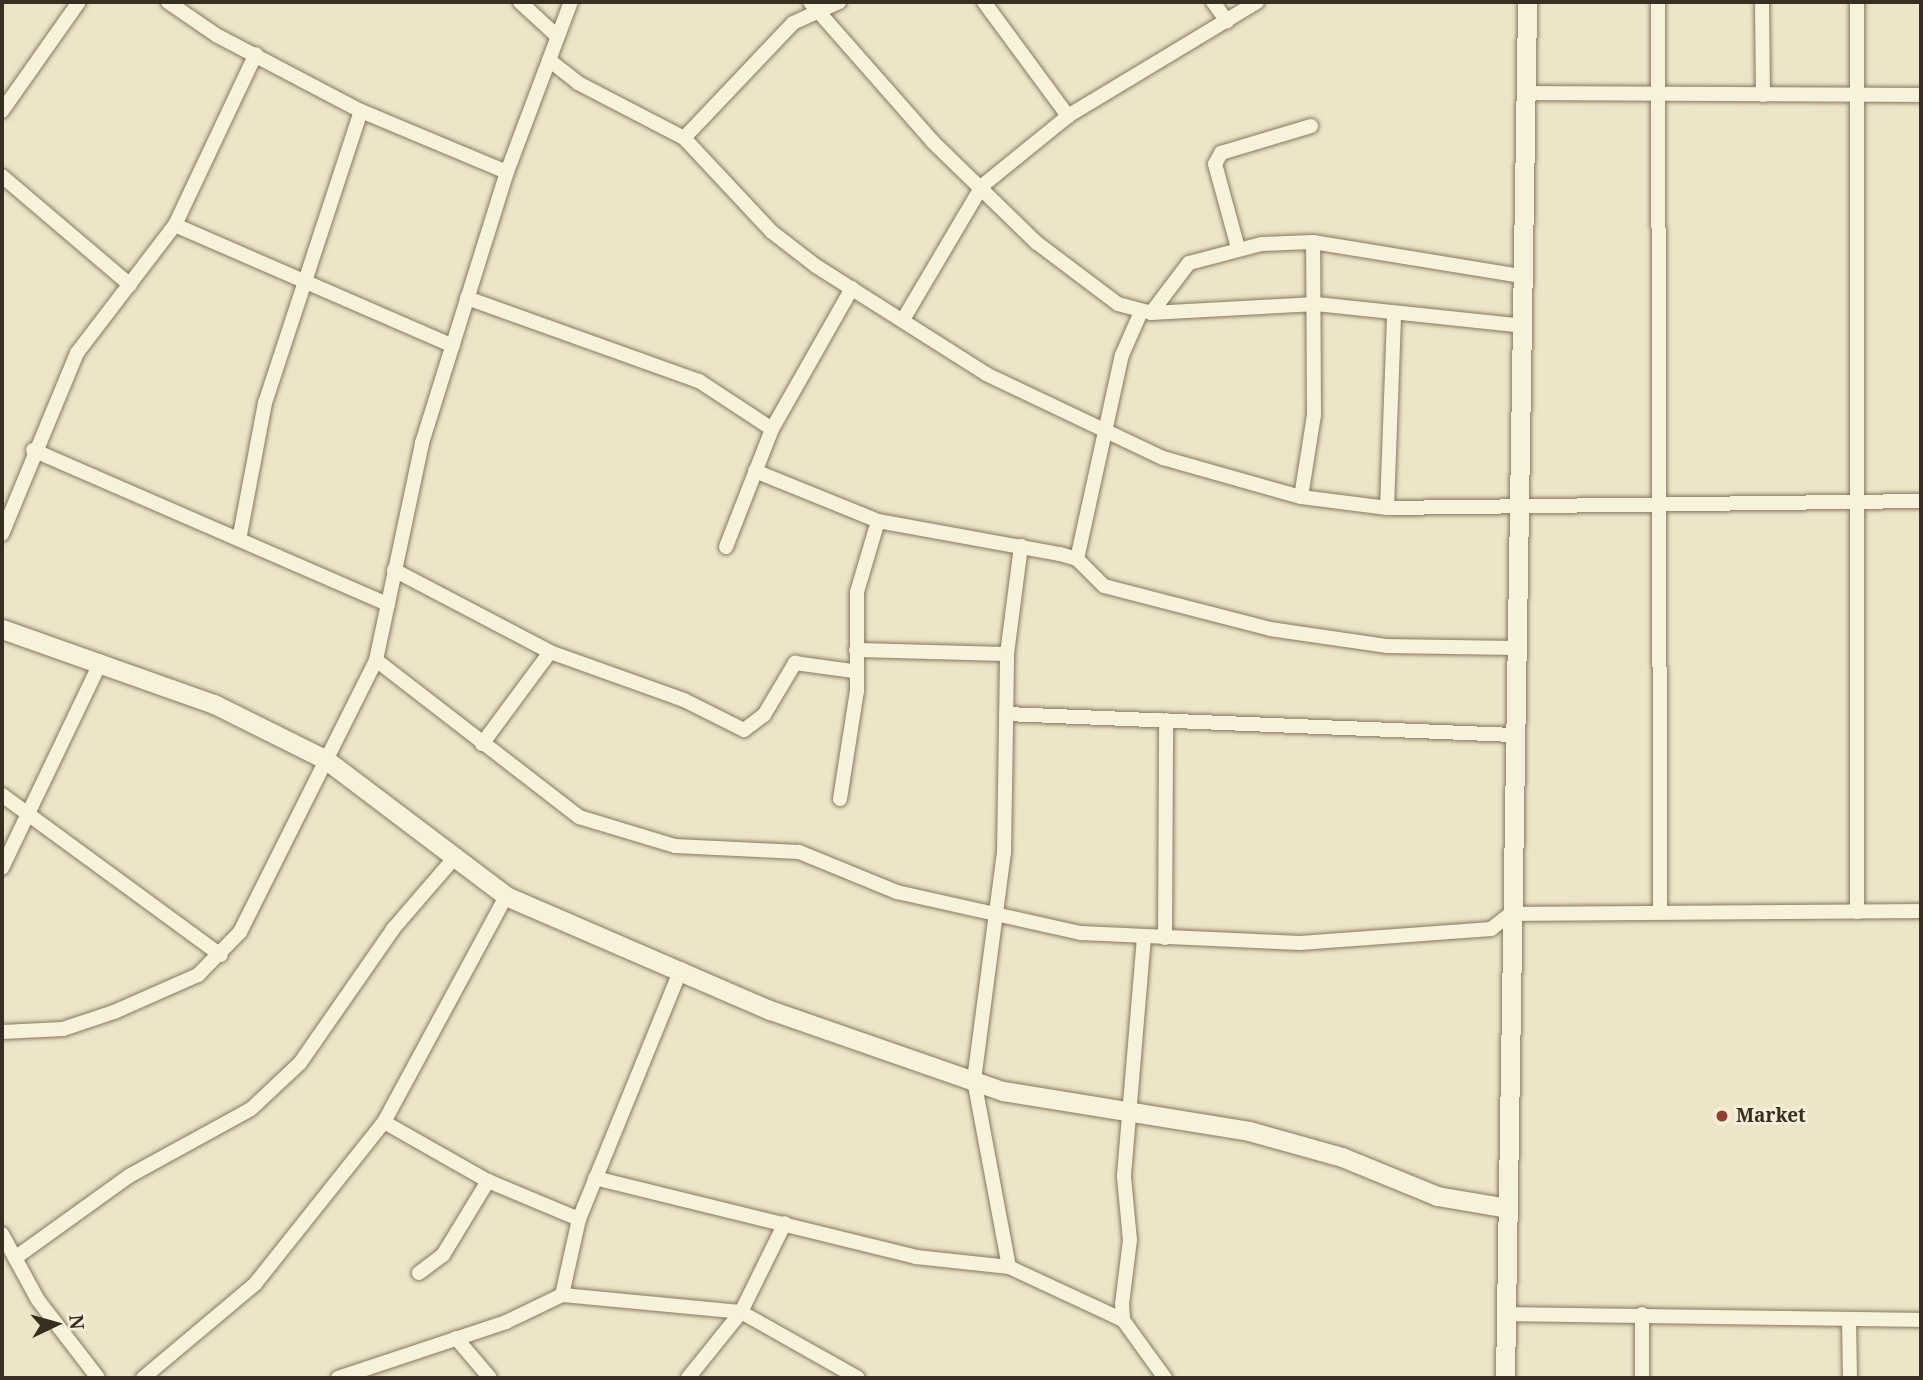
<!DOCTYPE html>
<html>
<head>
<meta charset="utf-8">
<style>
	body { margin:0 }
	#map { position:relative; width:1923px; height:1380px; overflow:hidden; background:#ece5c8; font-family:"Noto Serif",serif }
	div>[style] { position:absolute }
	.roads { filter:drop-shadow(0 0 2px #87785e) drop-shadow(0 0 2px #87785e) }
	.street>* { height:14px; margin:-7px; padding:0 7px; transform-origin:7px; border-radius:7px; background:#f7f2db }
	.secondary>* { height:19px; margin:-9.5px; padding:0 9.5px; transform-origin:9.5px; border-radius:9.5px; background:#f7f2db }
	.dots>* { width:19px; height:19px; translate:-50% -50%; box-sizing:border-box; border:4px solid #f4eed7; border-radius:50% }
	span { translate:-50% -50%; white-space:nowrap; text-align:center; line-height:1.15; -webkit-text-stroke:6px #f4eed7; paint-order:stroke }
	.poi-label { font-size:19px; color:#382f21; font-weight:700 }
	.left { translate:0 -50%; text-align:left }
	.frame { position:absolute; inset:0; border:4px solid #382f21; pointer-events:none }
	.north { position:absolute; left:21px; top:1289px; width:70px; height:70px; -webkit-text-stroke:5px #f4eed7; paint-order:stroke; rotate:85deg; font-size:19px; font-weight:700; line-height:28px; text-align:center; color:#382f21 }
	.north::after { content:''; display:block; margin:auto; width:24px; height:32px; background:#382f21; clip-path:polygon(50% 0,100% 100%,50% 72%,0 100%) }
</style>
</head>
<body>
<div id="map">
	<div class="roads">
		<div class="street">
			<div style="left:168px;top:2px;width:58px;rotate:34.5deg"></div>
			<div style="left:216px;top:35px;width:164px;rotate:27.7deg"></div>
			<div style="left:361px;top:111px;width:158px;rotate:22.7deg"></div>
			<div style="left:520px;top:2px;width:50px;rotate:42.6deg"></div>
			<div style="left:810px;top:2px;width:186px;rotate:48.7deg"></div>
			<div style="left:933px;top:142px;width:145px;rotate:44.2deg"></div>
			<div style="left:1037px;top:243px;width:101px;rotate:37deg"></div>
			<div style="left:1118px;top:304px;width:34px;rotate:15deg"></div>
			<div style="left:1151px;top:313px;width:165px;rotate:-3.1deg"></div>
			<div style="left:1316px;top:304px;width:210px;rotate:6deg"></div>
			<div style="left:984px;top:2px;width:142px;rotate:53.6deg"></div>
			<div style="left:1213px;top:2px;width:24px;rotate:54deg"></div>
			<div style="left:1658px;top:2px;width:907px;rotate:89.87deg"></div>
			<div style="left:1762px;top:2px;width:93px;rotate:89.4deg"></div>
			<div style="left:549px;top:60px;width:37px;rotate:38deg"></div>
			<div style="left:578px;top:83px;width:119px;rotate:27.4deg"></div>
			<div style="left:684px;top:138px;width:129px;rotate:46.9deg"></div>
			<div style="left:772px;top:232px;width:56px;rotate:37.7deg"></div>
			<div style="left:816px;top:266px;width:201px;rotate:32.4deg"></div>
			<div style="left:986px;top:374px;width:196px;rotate:25.4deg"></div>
			<div style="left:1163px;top:458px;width:143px;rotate:15.8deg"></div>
			<div style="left:1301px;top:497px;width:87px;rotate:7.3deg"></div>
			<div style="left:1387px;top:508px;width:534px;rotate:-0.75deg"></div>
			<div style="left:1527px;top:93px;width:394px;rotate:0.3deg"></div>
			<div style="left:2px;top:111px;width:133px;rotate:-54.8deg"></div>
			<div style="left:684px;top:138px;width:158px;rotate:-46.5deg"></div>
			<div style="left:793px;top:23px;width:51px;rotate:-24.5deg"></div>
			<div style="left:2px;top:176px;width:168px;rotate:40.4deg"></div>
			<div style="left:175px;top:225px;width:303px;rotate:23.5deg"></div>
			<div style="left:1238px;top:248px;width:87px;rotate:-105.3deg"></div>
			<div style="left:1215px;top:164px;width:13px;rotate:-61deg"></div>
			<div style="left:1221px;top:153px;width:94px;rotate:-16.7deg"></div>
			<div style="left:467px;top:298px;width:246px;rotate:19.7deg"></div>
			<div style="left:699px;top:381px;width:87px;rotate:33.3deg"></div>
			<div style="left:1151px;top:313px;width:63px;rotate:-52.8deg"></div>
			<div style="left:1189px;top:263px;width:75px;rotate:-14.6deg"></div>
			<div style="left:1262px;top:244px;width:51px;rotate:-2.2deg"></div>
			<div style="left:1313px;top:242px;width:216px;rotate:9.3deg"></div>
			<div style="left:904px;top:318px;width:153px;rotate:-59.4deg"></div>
			<div style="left:982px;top:186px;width:111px;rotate:-39.1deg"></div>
			<div style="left:1068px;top:116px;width:221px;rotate:-31.1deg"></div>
			<div style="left:33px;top:450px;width:387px;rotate:23.5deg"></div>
			<div style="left:755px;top:471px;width:133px;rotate:22.1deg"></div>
			<div style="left:878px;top:521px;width:185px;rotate:10.3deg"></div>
			<div style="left:1060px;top:554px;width:18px;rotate:16deg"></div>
			<div style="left:1077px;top:559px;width:38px;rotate:45deg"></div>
			<div style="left:1104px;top:586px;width:171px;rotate:14.5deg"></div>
			<div style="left:1270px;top:629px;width:117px;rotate:8.3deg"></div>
			<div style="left:1386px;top:646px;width:130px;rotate:0.9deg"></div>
			<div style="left:1301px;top:497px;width:83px;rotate:-81deg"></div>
			<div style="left:1314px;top:415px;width:173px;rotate:-90.3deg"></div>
			<div style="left:1387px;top:508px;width:194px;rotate:-87.9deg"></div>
			<div style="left:2px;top:534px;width:196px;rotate:-67.5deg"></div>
			<div style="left:77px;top:353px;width:161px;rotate:-52.6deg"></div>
			<div style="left:175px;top:225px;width:189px;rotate:-64.7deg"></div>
			<div style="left:240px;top:535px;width:134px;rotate:-79.3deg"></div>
			<div style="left:265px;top:403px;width:307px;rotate:-71.8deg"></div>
			<div style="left:726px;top:547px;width:127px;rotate:-68.7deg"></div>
			<div style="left:772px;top:429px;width:162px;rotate:-60.4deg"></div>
			<div style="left:1077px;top:559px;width:209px;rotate:-77.6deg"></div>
			<div style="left:1122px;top:355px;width:47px;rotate:-66.2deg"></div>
			<div style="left:394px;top:570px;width:176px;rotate:27.7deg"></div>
			<div style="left:550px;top:652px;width:142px;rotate:19.7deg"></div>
			<div style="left:684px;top:700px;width:67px;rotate:26.6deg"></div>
			<div style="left:744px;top:730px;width:25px;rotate:-37deg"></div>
			<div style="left:764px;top:715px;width:61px;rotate:-59.2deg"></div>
			<div style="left:795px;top:663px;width:59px;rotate:7.9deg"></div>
			<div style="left:856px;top:650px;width:151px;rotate:1.5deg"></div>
			<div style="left:376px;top:660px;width:257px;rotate:37.7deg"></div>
			<div style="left:579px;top:817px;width:100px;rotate:16.8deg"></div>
			<div style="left:675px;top:846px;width:124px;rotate:2.8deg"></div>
			<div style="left:799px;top:852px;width:106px;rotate:22.2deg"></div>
			<div style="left:897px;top:892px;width:189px;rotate:12.6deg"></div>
			<div style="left:1081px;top:933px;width:219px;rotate:2.6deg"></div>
			<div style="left:1300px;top:943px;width:192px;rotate:-4.2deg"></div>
			<div style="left:1491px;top:929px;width:24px;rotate:-38deg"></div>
			<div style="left:1510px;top:914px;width:411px;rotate:-0.4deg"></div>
			<div style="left:1006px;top:714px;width:508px;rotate:2.37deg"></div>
			<div style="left:482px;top:744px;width:114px;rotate:-53.5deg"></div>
			<div style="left:2px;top:795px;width:271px;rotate:36.2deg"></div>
			<div style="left:840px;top:799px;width:109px;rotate:-81.1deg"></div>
			<div style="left:857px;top:691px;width:99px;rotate:-90deg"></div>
			<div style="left:857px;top:592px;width:74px;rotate:-73.5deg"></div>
			<div style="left:2px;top:868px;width:229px;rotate:-64.4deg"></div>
			<div style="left:1857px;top:912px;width:910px;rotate:-90deg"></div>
			<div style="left:1144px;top:937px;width:241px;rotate:94.8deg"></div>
			<div style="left:1124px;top:1177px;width:63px;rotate:84.6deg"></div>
			<div style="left:1130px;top:1240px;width:64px;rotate:97.1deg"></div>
			<div style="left:1122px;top:1304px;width:16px;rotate:86deg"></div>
			<div style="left:1123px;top:1320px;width:72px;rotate:54.1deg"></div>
			<div style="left:1165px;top:938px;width:218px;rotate:-89.7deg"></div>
			<div style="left:2px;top:1032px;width:61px;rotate:-2.8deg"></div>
			<div style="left:63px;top:1029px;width:54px;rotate:-18.4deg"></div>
			<div style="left:114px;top:1012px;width:92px;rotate:-23.8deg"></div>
			<div style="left:198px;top:975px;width:60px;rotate:-45.7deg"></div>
			<div style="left:240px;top:932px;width:304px;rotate:-63.4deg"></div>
			<div style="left:376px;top:660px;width:222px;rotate:-78deg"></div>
			<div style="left:422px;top:443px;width:284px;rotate:-72.6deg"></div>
			<div style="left:507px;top:172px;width:182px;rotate:-69.4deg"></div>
			<div style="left:384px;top:1122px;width:120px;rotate:29.6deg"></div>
			<div style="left:488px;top:1181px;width:99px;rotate:22.7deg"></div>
			<div style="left:595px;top:1178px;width:331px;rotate:13.8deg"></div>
			<div style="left:916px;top:1257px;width:94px;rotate:6.1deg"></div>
			<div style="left:1009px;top:1267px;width:126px;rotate:24.9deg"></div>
			<div style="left:2px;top:1234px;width:75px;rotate:61.4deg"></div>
			<div style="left:38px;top:1300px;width:98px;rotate:52.4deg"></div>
			<div style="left:15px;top:1258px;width:140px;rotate:-35.7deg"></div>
			<div style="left:129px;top:1176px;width:139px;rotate:-28.8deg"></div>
			<div style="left:251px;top:1109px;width:67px;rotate:-43.2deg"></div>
			<div style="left:300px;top:1063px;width:163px;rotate:-55.2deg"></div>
			<div style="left:393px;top:929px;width:96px;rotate:-49.2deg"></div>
			<div style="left:1009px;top:1267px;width:190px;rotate:-100.6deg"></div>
			<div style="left:974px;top:1080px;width:230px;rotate:-82.5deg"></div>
			<div style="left:1004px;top:852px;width:198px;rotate:-89.1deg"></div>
			<div style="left:1007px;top:654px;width:109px;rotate:-82.6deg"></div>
			<div style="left:419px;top:1273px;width:30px;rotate:-37deg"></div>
			<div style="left:443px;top:1255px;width:87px;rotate:-58.7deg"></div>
			<div style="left:562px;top:1295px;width:78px;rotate:-77.4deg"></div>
			<div style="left:579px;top:1219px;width:270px;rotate:-67.8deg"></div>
			<div style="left:1506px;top:1314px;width:415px;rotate:0.8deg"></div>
			<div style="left:1642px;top:1314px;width:64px;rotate:90deg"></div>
			<div style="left:1849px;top:1320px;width:58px;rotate:89deg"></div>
			<div style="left:456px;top:1338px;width:52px;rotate:49.6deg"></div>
			<div style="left:143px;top:1378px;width:146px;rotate:-40deg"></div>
			<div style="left:255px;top:1284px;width:207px;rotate:-51.5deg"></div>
			<div style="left:384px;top:1122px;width:257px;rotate:-61.6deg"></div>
			<div style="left:338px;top:1378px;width:177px;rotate:-18.4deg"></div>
			<div style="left:506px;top:1322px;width:62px;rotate:-25.7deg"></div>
			<div style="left:562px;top:1295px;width:180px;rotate:5.4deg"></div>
			<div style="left:741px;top:1312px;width:134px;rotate:29.4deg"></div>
			<div style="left:688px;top:1378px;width:85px;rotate:-51.2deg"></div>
			<div style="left:741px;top:1312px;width:99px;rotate:-63.7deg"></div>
		</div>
		<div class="secondary">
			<div style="left:2px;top:629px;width:225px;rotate:19.5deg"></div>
			<div style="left:214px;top:704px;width:124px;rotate:26.4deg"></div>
			<div style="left:325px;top:759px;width:227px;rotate:37.1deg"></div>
			<div style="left:506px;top:896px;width:288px;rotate:23.4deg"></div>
			<div style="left:770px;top:1010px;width:247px;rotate:19.2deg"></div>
			<div style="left:1003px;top:1091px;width:249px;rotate:9.2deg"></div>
			<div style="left:1249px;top:1131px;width:97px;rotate:15.6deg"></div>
			<div style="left:1342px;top:1157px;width:103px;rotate:22.3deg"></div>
			<div style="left:1437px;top:1196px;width:71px;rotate:9.7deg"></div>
			<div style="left:1505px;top:1378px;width:1376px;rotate:-89.08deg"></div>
		</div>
	</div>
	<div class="dots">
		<div style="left:1722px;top:1116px;background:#923c32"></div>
	</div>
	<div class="poi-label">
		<span class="left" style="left:1736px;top:1116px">Market</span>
	</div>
	<div class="frame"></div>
	<div class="north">N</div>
</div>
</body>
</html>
